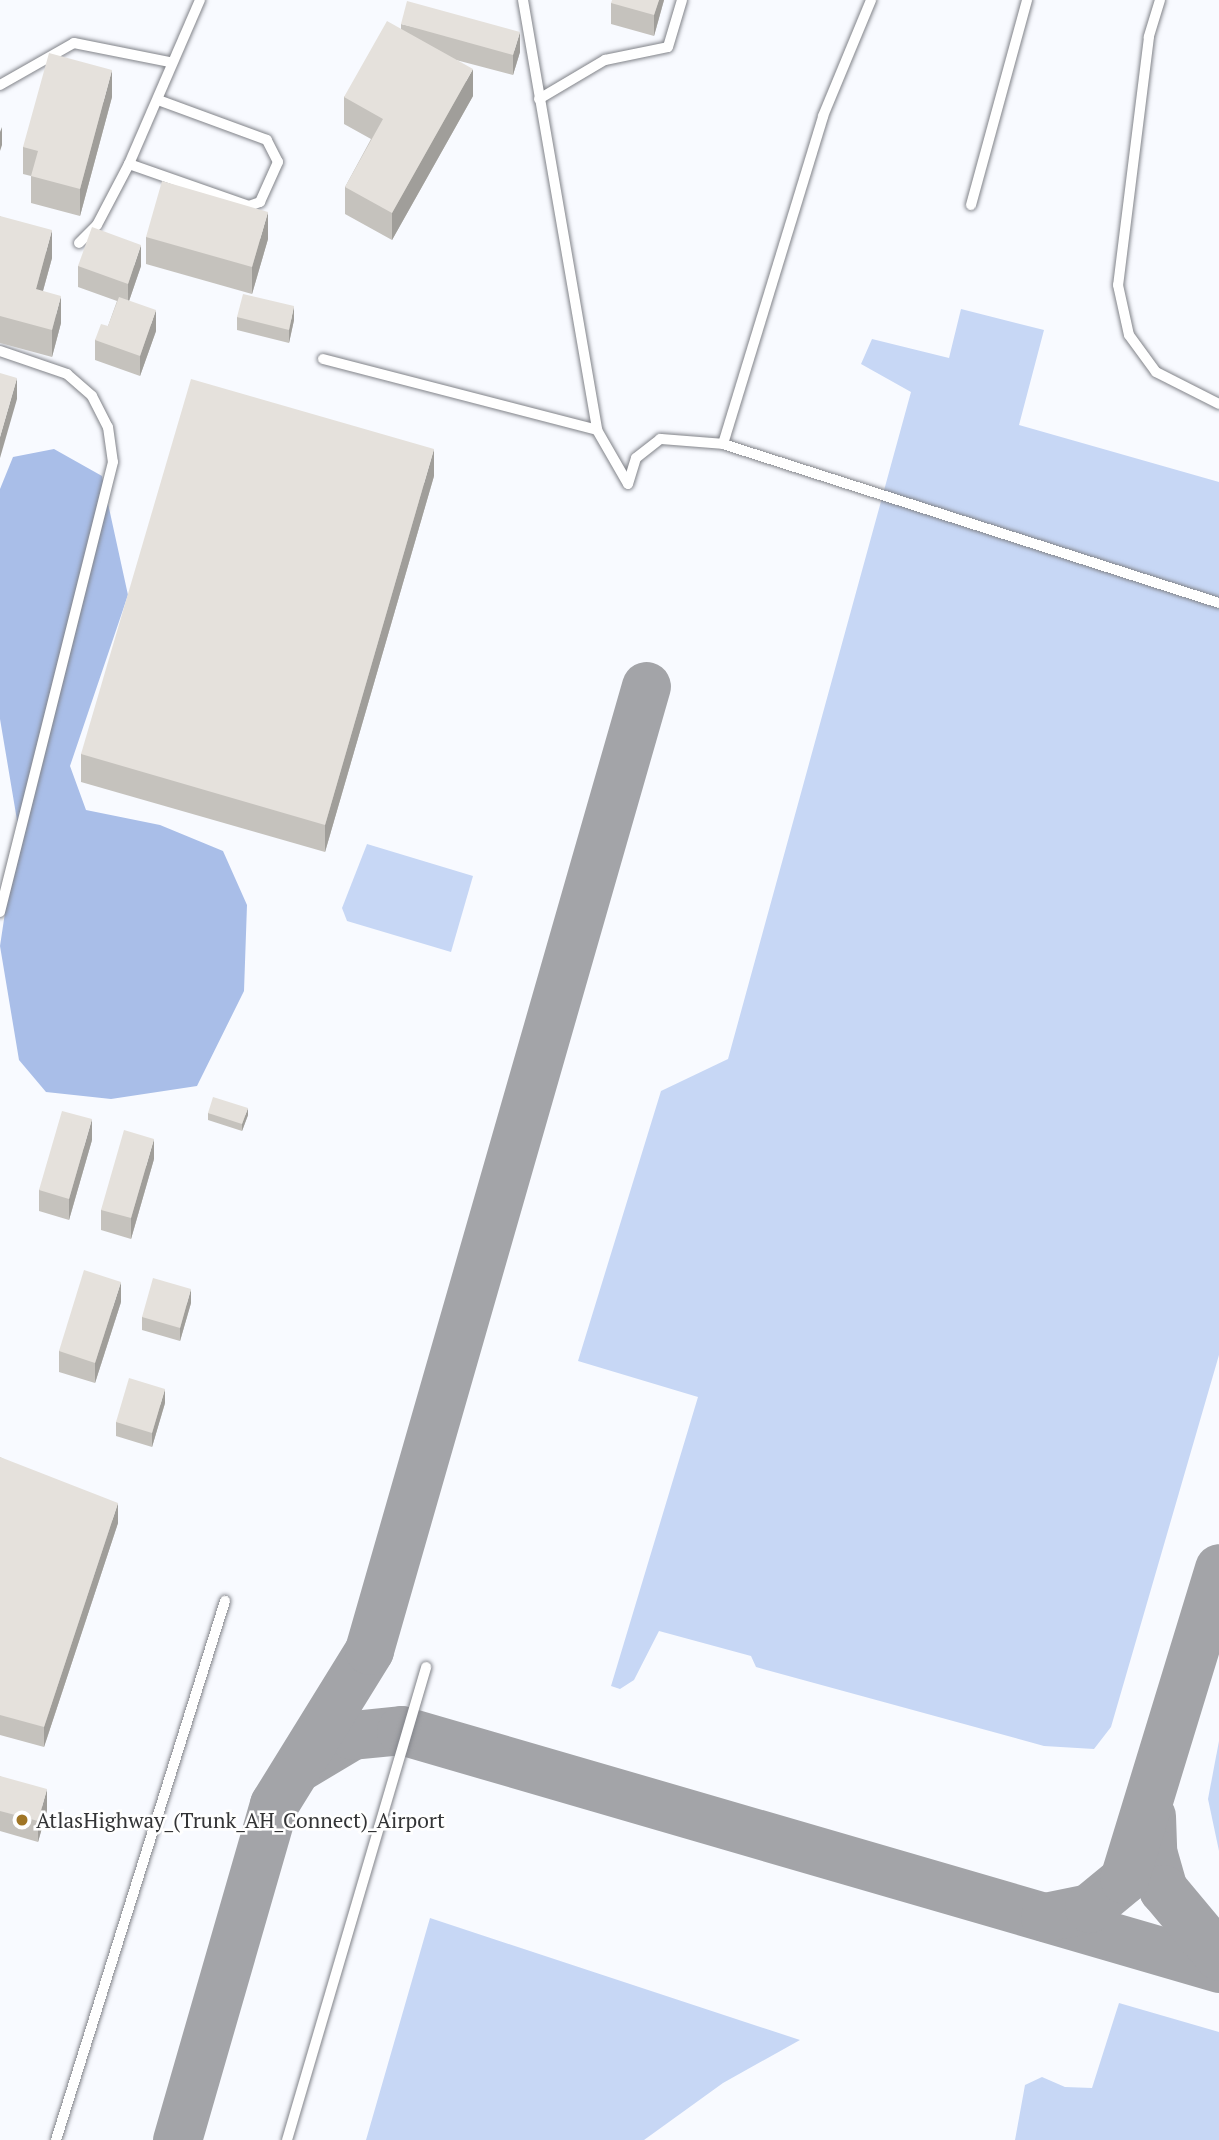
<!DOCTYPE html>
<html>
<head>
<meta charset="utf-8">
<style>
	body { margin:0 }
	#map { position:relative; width:1219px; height:2140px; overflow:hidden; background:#f8faff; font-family:"PT Serif",serif }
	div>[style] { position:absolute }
	.green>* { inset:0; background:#c7d7f5 }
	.forest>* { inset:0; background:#a9bee8 }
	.taxiway>* { height:49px; margin:-24.5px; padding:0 24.5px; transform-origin:24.5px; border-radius:24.5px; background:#a3a4a8 }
	.roads { filter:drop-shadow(0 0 2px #818389) drop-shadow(0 0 2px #818389) }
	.lane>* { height:10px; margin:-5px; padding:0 5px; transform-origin:5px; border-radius:5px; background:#fff }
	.wall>* { inset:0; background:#c5c2bd }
	.shaded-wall>* { inset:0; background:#a09e9a }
	.building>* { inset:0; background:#e5e1dc }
	.dots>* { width:19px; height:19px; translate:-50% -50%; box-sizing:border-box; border:4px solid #fff; border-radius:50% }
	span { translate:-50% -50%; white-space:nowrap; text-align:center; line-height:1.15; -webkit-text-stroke:5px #fff; paint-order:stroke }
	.poi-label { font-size:21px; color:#333436 }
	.left { translate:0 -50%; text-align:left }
</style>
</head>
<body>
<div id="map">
	<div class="green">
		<div style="clip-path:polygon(961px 309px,1044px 330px,1019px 425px,1219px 482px,1219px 1355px,1111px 1727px,1094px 1749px,1044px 1746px,756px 1667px,751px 1656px,659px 1631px,634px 1680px,620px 1689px,611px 1686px,698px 1397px,578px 1361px,661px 1091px,728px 1059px,911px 392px,861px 364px,872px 339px,949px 358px)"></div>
		<div style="clip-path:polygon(367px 844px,473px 876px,451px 952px,347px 921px,342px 908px)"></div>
		<div style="clip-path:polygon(1219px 1741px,1219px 1851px,1208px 1799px)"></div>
		<div style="clip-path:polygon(430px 1918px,800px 2040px,723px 2083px,644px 2140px,366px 2140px)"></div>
		<div style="clip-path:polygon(1119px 2003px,1219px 2032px,1219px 2140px,1015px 2140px,1025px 2085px,1042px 2077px,1065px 2087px,1092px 2088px)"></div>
	</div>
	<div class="forest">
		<div style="clip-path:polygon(54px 449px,102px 476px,128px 595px,70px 766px,86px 810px,160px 825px,223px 851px,247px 905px,244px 991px,197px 1086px,111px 1099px,46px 1092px,19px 1060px,0 946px,18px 826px,0 719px,0 489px,13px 457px)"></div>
	</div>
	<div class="taxiway">
		<div style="left:302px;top:1765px;width:58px;rotate:-31deg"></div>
		<div style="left:352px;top:1735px;width:49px;rotate:-5.8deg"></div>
		<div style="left:401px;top:1730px;width:852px;rotate:16.22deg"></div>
		<div style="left:1151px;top:1816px;width:35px;rotate:88deg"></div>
		<div style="left:1152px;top:1851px;width:40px;rotate:74deg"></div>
		<div style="left:1163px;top:1889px;width:87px;rotate:50.1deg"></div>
		<div style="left:1045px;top:1917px;width:45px;rotate:-11.6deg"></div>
		<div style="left:1089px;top:1908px;width:45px;rotate:-39.6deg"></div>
		<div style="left:1124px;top:1879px;width:325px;rotate:-73deg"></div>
		<div style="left:177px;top:2140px;width:350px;rotate:-73.9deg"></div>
		<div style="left:274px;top:1804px;width:181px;rotate:-58.3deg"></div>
		<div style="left:369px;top:1650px;width:1003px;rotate:-73.97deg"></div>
	</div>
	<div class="roads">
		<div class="lane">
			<div style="left:523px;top:0;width:436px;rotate:80.2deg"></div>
			<div style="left:597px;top:430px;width:62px;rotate:60.1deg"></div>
			<div style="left:1160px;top:0;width:39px;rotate:107deg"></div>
			<div style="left:1149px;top:37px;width:250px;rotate:97.1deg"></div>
			<div style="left:1118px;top:285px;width:51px;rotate:77.6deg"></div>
			<div style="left:1129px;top:335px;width:46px;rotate:53.9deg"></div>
			<div style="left:1156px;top:372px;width:71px;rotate:26.9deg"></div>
			<div style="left:0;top:85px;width:85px;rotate:-29.6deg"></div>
			<div style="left:74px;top:43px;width:98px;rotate:11.2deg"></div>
			<div style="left:539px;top:99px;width:77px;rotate:-30.6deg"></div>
			<div style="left:605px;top:60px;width:64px;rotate:-11.7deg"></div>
			<div style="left:668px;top:47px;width:49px;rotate:-73.4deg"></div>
			<div style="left:129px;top:164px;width:127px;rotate:19.3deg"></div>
			<div style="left:249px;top:206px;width:12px;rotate:-20deg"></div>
			<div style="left:260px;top:202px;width:44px;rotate:-65.8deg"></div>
			<div style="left:278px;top:162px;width:25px;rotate:-117deg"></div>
			<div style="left:267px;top:140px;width:116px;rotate:-159.8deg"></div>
			<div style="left:971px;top:205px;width:213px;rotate:-74.7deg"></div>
			<div style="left:79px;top:243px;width:25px;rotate:-45deg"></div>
			<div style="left:97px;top:225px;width:69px;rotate:-62.3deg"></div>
			<div style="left:129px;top:164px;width:179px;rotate:-66.6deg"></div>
			<div style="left:0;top:351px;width:71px;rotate:18.9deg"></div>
			<div style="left:67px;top:374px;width:33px;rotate:41deg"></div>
			<div style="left:92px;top:396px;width:35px;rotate:63deg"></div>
			<div style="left:108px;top:427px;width:35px;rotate:82deg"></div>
			<div style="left:113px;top:462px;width:464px;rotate:104.1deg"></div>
			<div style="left:323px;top:359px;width:283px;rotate:14.5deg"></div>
			<div style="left:723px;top:444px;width:343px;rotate:-73deg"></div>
			<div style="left:823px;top:116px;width:126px;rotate:-67.5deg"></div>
			<div style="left:628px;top:484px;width:27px;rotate:-73deg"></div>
			<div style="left:636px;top:458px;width:31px;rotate:-38deg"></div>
			<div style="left:660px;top:439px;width:63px;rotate:4.5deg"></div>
			<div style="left:723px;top:444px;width:521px;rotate:17.77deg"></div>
			<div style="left:56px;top:2140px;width:565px;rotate:-72.59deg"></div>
			<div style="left:287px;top:2140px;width:493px;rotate:-73.6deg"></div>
		</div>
	</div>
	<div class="wall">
		<div style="clip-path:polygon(664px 0,654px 36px,611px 24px,611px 3px)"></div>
		<div style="clip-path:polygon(401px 24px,520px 52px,513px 75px,456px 60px,473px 96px,392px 240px,345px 214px,345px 187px,371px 139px,344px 124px,344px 97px,401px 29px)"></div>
		<div style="clip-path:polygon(112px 97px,80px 216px,31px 203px,31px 176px,23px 174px,23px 147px)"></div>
		<div style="clip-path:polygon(0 216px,52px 258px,43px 291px,61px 323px,52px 357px,0 343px)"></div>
		<div style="clip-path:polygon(146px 237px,268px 239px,252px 294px,146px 264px)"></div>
		<div style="clip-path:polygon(78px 266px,141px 266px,129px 301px,156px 331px,140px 376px,95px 360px,95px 340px,108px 326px,117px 301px,78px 287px)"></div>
		<div style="clip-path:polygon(237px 317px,294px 320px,289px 343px,237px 330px)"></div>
		<div style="clip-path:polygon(434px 476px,325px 852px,81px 782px,81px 754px)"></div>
		<div style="clip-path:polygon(208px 1113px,248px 1115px,242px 1131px,208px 1120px)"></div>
		<div style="clip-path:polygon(92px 1140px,69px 1220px,39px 1211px,39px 1190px)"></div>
		<div style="clip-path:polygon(154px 1159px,131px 1239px,101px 1230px,101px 1210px)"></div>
		<div style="clip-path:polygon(121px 1302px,95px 1383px,59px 1372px,59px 1351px)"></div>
		<div style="clip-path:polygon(191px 1303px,180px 1341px,142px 1330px,142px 1317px)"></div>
		<div style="clip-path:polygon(165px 1403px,152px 1447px,116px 1436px,116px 1422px)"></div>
		<div style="clip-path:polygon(0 1457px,118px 1523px,44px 1747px,0 1735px)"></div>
		<div style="clip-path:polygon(0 1776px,47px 1810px,38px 1842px,0 1831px)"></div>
	</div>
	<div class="shaded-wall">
		<div style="clip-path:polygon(659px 0,664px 0,654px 36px,654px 15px)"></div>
		<div style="clip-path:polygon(520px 32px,520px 52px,513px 75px,513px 55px)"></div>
		<div style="clip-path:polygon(473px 69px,473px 96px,392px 240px,392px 213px)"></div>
		<div style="clip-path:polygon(112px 70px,112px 97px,80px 216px,80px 189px)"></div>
		<div style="clip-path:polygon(2px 127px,2px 145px,0 151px,0 132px)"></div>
		<div style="clip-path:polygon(268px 212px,268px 239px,252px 294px,252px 267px)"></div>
		<div style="clip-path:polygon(52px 230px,52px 258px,36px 316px,36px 289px)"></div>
		<div style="clip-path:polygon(141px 245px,141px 266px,128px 304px,128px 284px)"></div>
		<div style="clip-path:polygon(61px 296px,61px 323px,52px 357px,52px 330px)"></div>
		<div style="clip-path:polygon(294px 306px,294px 320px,289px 343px,289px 330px)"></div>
		<div style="clip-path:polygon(156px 310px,156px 331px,140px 376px,140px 356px)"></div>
		<div style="clip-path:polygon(17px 378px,17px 399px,0 458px,0 437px)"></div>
		<div style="clip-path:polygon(434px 449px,434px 476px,325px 852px,325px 825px)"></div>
		<div style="clip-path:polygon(248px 1108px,248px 1115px,242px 1131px,242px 1124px)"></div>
		<div style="clip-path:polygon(92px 1119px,92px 1140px,69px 1220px,69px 1199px)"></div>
		<div style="clip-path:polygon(154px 1139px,154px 1159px,131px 1239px,131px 1218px)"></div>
		<div style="clip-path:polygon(121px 1282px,121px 1302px,95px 1383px,95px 1363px)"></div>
		<div style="clip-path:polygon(191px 1289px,191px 1303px,180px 1341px,180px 1328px)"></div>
		<div style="clip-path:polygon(165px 1389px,165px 1403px,152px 1447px,152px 1433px)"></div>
		<div style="clip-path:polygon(118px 1503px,118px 1523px,44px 1747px,44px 1727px)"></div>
		<div style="clip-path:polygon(47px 1789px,47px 1810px,38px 1842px,38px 1821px)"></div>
	</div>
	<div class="building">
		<div style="clip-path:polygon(612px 0,659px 0,654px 15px,611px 3px)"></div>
		<div style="clip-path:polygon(407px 1px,520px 32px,513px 55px,401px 24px)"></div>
		<div style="clip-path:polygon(387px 21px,473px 69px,392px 213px,345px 187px,383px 119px,344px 97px)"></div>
		<div style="clip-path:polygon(49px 53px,112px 70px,80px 189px,31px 176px,38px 151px,23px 147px)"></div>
		<div style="clip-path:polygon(162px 181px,268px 212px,252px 267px,146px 237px)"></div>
		<div style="clip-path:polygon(0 216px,52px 230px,36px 289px,61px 296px,52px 330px,0 316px)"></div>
		<div style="clip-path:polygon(92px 227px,141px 245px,128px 284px,78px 266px)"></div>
		<div style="clip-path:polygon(243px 294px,294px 306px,289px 330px,237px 317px)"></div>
		<div style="clip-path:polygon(119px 297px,156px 310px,140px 356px,95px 340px,101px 324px,108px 326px)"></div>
		<div style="clip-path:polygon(0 373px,17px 378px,0 437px)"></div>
		<div style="clip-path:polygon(191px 379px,434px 449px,325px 825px,81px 754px)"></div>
		<div style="clip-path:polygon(213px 1097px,248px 1108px,242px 1124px,208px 1113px)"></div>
		<div style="clip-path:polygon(62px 1111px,92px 1119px,69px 1199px,39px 1190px)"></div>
		<div style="clip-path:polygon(124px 1130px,154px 1139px,131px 1218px,101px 1210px)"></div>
		<div style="clip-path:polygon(84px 1270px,121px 1282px,95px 1363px,59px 1351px)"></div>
		<div style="clip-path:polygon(153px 1278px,191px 1289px,180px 1328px,142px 1317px)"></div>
		<div style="clip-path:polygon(129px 1378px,165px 1389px,152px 1433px,116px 1422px)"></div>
		<div style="clip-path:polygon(0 1457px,118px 1503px,44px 1727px,0 1715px)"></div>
		<div style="clip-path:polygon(0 1776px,47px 1789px,38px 1821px,0 1811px)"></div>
	</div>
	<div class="dots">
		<div style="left:22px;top:1820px;background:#a07525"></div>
	</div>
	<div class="poi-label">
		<span class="left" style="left:36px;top:1820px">AtlasHighway_(Trunk_AH_Connect)_Airport</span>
	</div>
</div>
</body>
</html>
